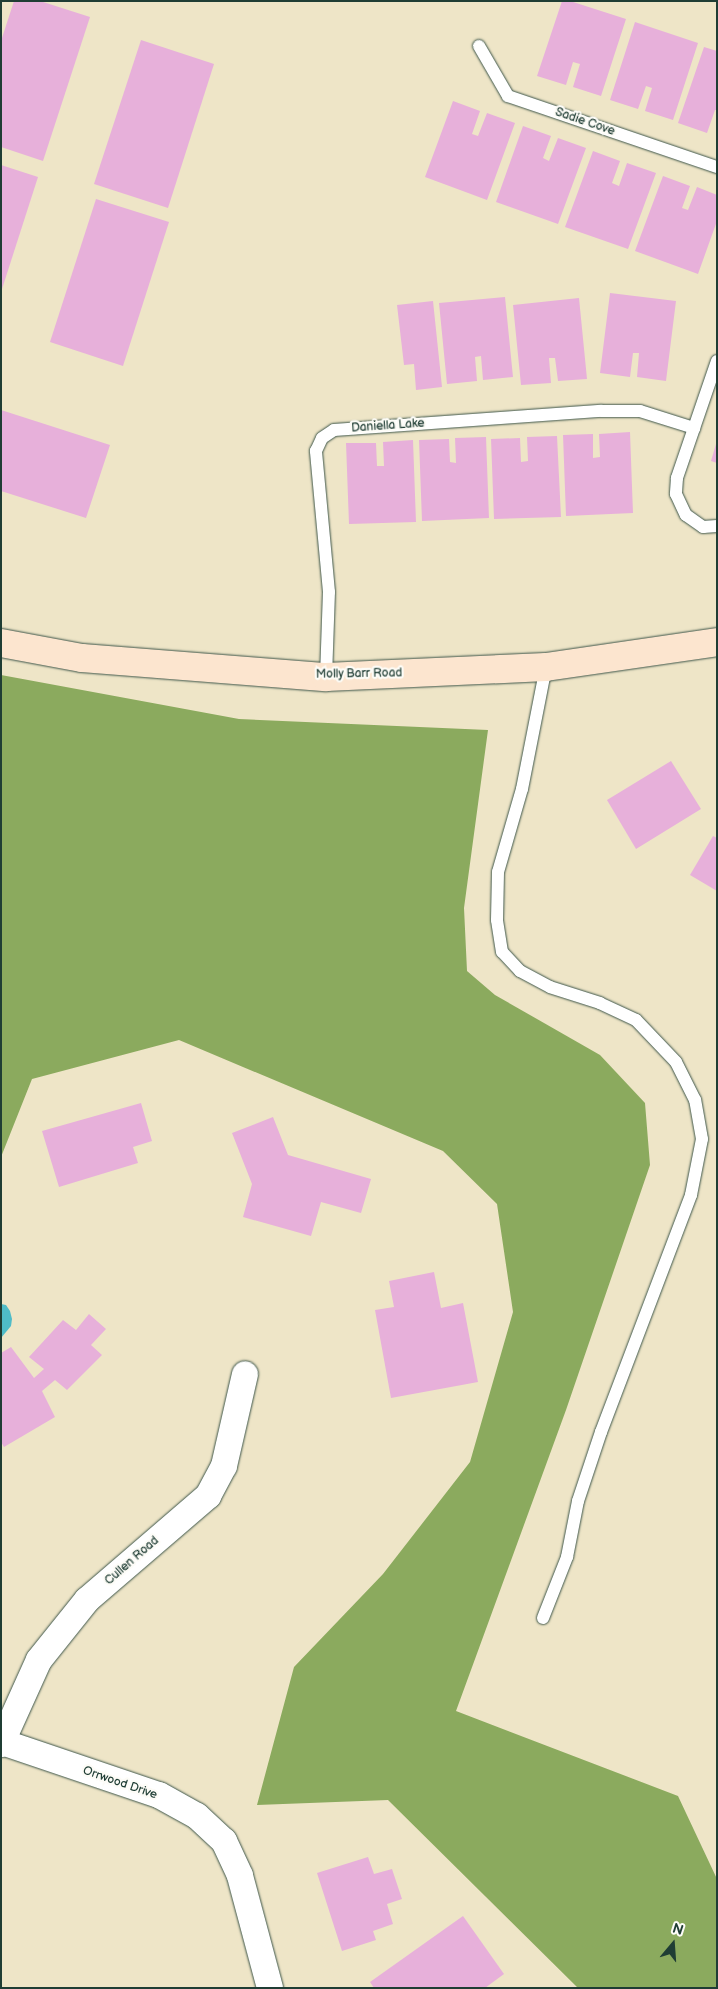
<!DOCTYPE html>
<html>
<head>
<meta charset="utf-8">
<style>
	body { margin:0 }
	#map { position:relative; width:718px; height:1989px; overflow:hidden; background:#eee5c7; font-family:"Balsamiq Sans",sans-serif }
	div>[style] { position:absolute }
	.forest>* { inset:0; background:#8baa5e }
	.water>* { inset:0; background:#4fbcc8 }
	.building>* { inset:0; background:#e7b0da }
	.roads { filter:drop-shadow(0 0 1px #3e564a) drop-shadow(0 0 1px #3e564a) }
	.lane>* { height:12px; margin:-6px; padding:0 6px; transform-origin:6px; border-radius:6px; background:#fff }
	.street>* { height:26px; margin:-13px; padding:0 13px; transform-origin:13px; border-radius:13px; background:#fff }
	.secondary>* { height:28px; margin:-14px; padding:0 14px; transform-origin:14px; border-radius:14px; background:#fce5cf }
	span { translate:-50% -50%; white-space:nowrap; text-align:center; line-height:1.15; -webkit-text-stroke:4.5px #fdfcf7; paint-order:stroke }
	.street-label { font-size:12px; color:#1f3d34 }
	.frame { position:absolute; inset:0; border:2px solid #1f3d34; pointer-events:none }
	.north { position:absolute; left:648px; top:1919px; width:50px; height:50px; -webkit-text-stroke:4px #fdfcf7; paint-order:stroke; rotate:18deg; font-size:14px; font-weight:700; line-height:20px; text-align:center; color:#1f3d34 }
	.north::after { content:''; display:block; margin:auto; width:18px; height:22px; background:#1f3d34; clip-path:polygon(50% 0,100% 100%,50% 72%,0 100%) }
</style>
</head>
<body>
<div id="map">
	<div class="forest">
		<div style="clip-path:polygon(1px 675px,239px 719px,488px 730px,464px 908px,467px 971px,495px 995px,600px 1055px,645px 1103px,650px 1165px,566px 1410px,456px 1711px,678px 1796px,717px 1879px,717px 1988px,578px 1988px,388px 1800px,257px 1805px,294px 1667px,383px 1574px,470px 1462px,513px 1312px,497px 1204px,443px 1151px,179px 1040px,32px 1079px,1px 1157px)"></div>
	</div>
	<div class="water">
		<div style="clip-path:polygon(1px 1304px,6px 1305px,10px 1311px,12px 1319px,11px 1326px,1px 1338px)"></div>
	</div>
	<div class="building">
		<div style="clip-path:polygon(14px 1px,40px 1px,90px 17px,43px 161px,1px 147px,1px 41px)"></div>
		<div style="clip-path:polygon(562px 1px,570px 1px,626px 19px,601px 96px,573px 87px,580px 64px,573px 62px,566px 85px,537px 76px)"></div>
		<div style="clip-path:polygon(635px 22px,698px 43px,673px 120px,645px 111px,652px 88px,646px 86px,638px 109px,610px 100px)"></div>
		<div style="clip-path:polygon(141px 40px,214px 64px,168px 208px,94px 184px)"></div>
		<div style="clip-path:polygon(704px 47px,717px 51px,717px 110px,715px 110px,707px 133px,678px 123px)"></div>
		<div style="clip-path:polygon(453px 101px,480px 111px,472px 134px,478px 136px,487px 113px,515px 123px,487px 200px,425px 177px)"></div>
		<div style="clip-path:polygon(523px 126px,551px 136px,543px 158px,549px 161px,558px 138px,586px 148px,558px 224px,496px 202px)"></div>
		<div style="clip-path:polygon(593px 151px,620px 161px,612px 183px,619px 186px,627px 163px,656px 173px,628px 249px,565px 227px)"></div>
		<div style="clip-path:polygon(1px 165px,38px 177px,2px 289px,1px 289px)"></div>
		<div style="clip-path:polygon(663px 176px,690px 186px,682px 208px,688px 210px,697px 187px,717px 195px,717px 221px,698px 274px,635px 251px)"></div>
		<div style="clip-path:polygon(96px 199px,169px 222px,123px 366px,50px 342px)"></div>
		<div style="clip-path:polygon(610px 293px,676px 301px,666px 381px,637px 377px,639px 353px,633px 353px,630px 377px,600px 373px)"></div>
		<div style="clip-path:polygon(505px 297px,513px 377px,483px 380px,481px 356px,475px 357px,477px 381px,447px 384px,439px 303px)"></div>
		<div style="clip-path:polygon(579px 298px,587px 379px,558px 381px,555px 358px,549px 358px,551px 383px,521px 385px,513px 305px)"></div>
		<div style="clip-path:polygon(433px 301px,442px 387px,416px 390px,414px 364px,404px 365px,397px 305px)"></div>
		<div style="clip-path:polygon(1px 410px,110px 445px,86px 518px,1px 491px)"></div>
		<div style="clip-path:polygon(630px 432px,633px 513px,566px 516px,563px 435px,593px 434px,593px 458px,600px 457px,599px 434px)"></div>
		<div style="clip-path:polygon(557px 436px,561px 517px,494px 519px,491px 439px,520px 438px,521px 462px,528px 461px,527px 437px)"></div>
		<div style="clip-path:polygon(486px 437px,489px 518px,422px 521px,419px 440px,449px 439px,450px 462px,456px 463px,455px 438px)"></div>
		<div style="clip-path:polygon(413px 440px,416px 522px,349px 524px,346px 443px,376px 443px,377px 466px,384px 466px,383px 442px)"></div>
		<div style="clip-path:polygon(716px 444px,717px 444px,717px 463px,711px 461px)"></div>
		<div style="clip-path:polygon(671px 761px,701px 809px,636px 849px,607px 800px)"></div>
		<div style="clip-path:polygon(713px 836px,717px 838px,717px 891px,690px 875px)"></div>
		<div style="clip-path:polygon(141px 1103px,152px 1141px,133px 1147px,138px 1163px,59px 1187px,42px 1131px)"></div>
		<div style="clip-path:polygon(273px 1117px,288px 1155px,371px 1179px,361px 1213px,321px 1202px,311px 1236px,243px 1217px,252px 1184px,232px 1133px)"></div>
		<div style="clip-path:polygon(434px 1272px,441px 1308px,463px 1303px,478px 1382px,391px 1398px,375px 1310px,394px 1307px,389px 1281px)"></div>
		<div style="clip-path:polygon(89px 1314px,106px 1329px,91px 1345px,102px 1355px,67px 1390px,55px 1380px,42px 1391px,55px 1417px,4px 1447px,1px 1442px,1px 1353px,11px 1347px,34px 1378px,44px 1369px,29px 1357px,63px 1320px,76px 1330px)"></div>
		<div style="clip-path:polygon(368px 1857px,374px 1874px,392px 1869px,402px 1899px,387px 1904px,393px 1924px,373px 1931px,376px 1940px,342px 1951px,317px 1873px)"></div>
		<div style="clip-path:polygon(463px 1916px,504px 1974px,485px 1988px,374px 1988px,370px 1982px)"></div>
	</div>
	<div class="roads">
		<div class="lane">
			<div style="left:479px;top:46px;width:58px;rotate:59.9deg"></div>
			<div style="left:508px;top:96px;width:221px;rotate:18.8deg"></div>
			<div style="left:717px;top:361px;width:124px;rotate:108.9deg"></div>
			<div style="left:677px;top:478px;width:16px;rotate:94deg"></div>
			<div style="left:676px;top:494px;width:23px;rotate:65deg"></div>
			<div style="left:686px;top:515px;width:21px;rotate:35deg"></div>
			<div style="left:703px;top:527px;width:14px;rotate:-4deg"></div>
			<div style="left:326px;top:677px;width:85px;rotate:-88deg"></div>
			<div style="left:329px;top:592px;width:142px;rotate:-95.3deg"></div>
			<div style="left:316px;top:451px;width:14px;rotate:-65deg"></div>
			<div style="left:322px;top:438px;width:14px;rotate:-34deg"></div>
			<div style="left:334px;top:430px;width:268px;rotate:-4.1deg"></div>
			<div style="left:601px;top:411px;width:39px"></div>
			<div style="left:640px;top:411px;width:57px;rotate:17.5deg"></div>
			<div style="left:543px;top:1618px;width:66px;rotate:-68.5deg"></div>
			<div style="left:567px;top:1557px;width:57px;rotate:-78.9deg"></div>
			<div style="left:578px;top:1501px;width:73px;rotate:-71.6deg"></div>
			<div style="left:601px;top:1432px;width:254px;rotate:-69.2deg"></div>
			<div style="left:691px;top:1195px;width:57px;rotate:-78.9deg"></div>
			<div style="left:702px;top:1139px;width:40px;rotate:-100deg"></div>
			<div style="left:695px;top:1100px;width:42px;rotate:-116.6deg"></div>
			<div style="left:676px;top:1062px;width:58px;rotate:-133.6deg"></div>
			<div style="left:636px;top:1020px;width:40px;rotate:-155deg"></div>
			<div style="left:600px;top:1003px;width:52px;rotate:-162.3deg"></div>
			<div style="left:550px;top:987px;width:34px;rotate:-152deg"></div>
			<div style="left:520px;top:971px;width:26px;rotate:-133deg"></div>
			<div style="left:502px;top:952px;width:32px;rotate:-99deg"></div>
			<div style="left:497px;top:920px;width:48px;rotate:-88.8deg"></div>
			<div style="left:498px;top:872px;width:86px;rotate:-73.9deg"></div>
			<div style="left:522px;top:789px;width:124px;rotate:-78.9deg"></div>
		</div>
		<div class="street">
			<div style="left:2px;top:1742px;width:166px;rotate:18.7deg"></div>
			<div style="left:159px;top:1795px;width:43px;rotate:28.9deg"></div>
			<div style="left:197px;top:1816px;width:37px;rotate:43deg"></div>
			<div style="left:224px;top:1841px;width:38px;rotate:65deg"></div>
			<div style="left:240px;top:1876px;width:116px;rotate:75deg"></div>
			<div style="left:1px;top:1744px;width:92px;rotate:-65.7deg"></div>
			<div style="left:39px;top:1660px;width:77px;rotate:-51.3deg"></div>
			<div style="left:87px;top:1600px;width:160px;rotate:-40.7deg"></div>
			<div style="left:208px;top:1496px;width:34px;rotate:-62deg"></div>
			<div style="left:224px;top:1466px;width:94px;rotate:-77.1deg"></div>
		</div>
		<div class="secondary">
			<div style="left:1px;top:643px;width:82px;rotate:10.5deg"></div>
			<div style="left:82px;top:658px;width:245px;rotate:4.5deg"></div>
			<div style="left:326px;top:677px;width:220px;rotate:-2.6deg"></div>
			<div style="left:546px;top:667px;width:173px;rotate:-8.3deg"></div>
		</div>
	</div>
	<div class="street-label">
		<span style="left:585px;top:122px;rotate:19deg">Sadie Cove</span>
		<span style="left:388px;top:426px;rotate:-4deg">Daniella Lake</span>
		<span style="left:359px;top:674px;rotate:-1deg">Molly Barr Road</span>
		<span style="left:132px;top:1561px;rotate:-41deg">Cullen Road</span>
		<span style="left:120px;top:1783px;rotate:19deg">Orrwood Drive</span>
	</div>
	<div class="frame"></div>
	<div class="north">N</div>
</div>
</body>
</html>
